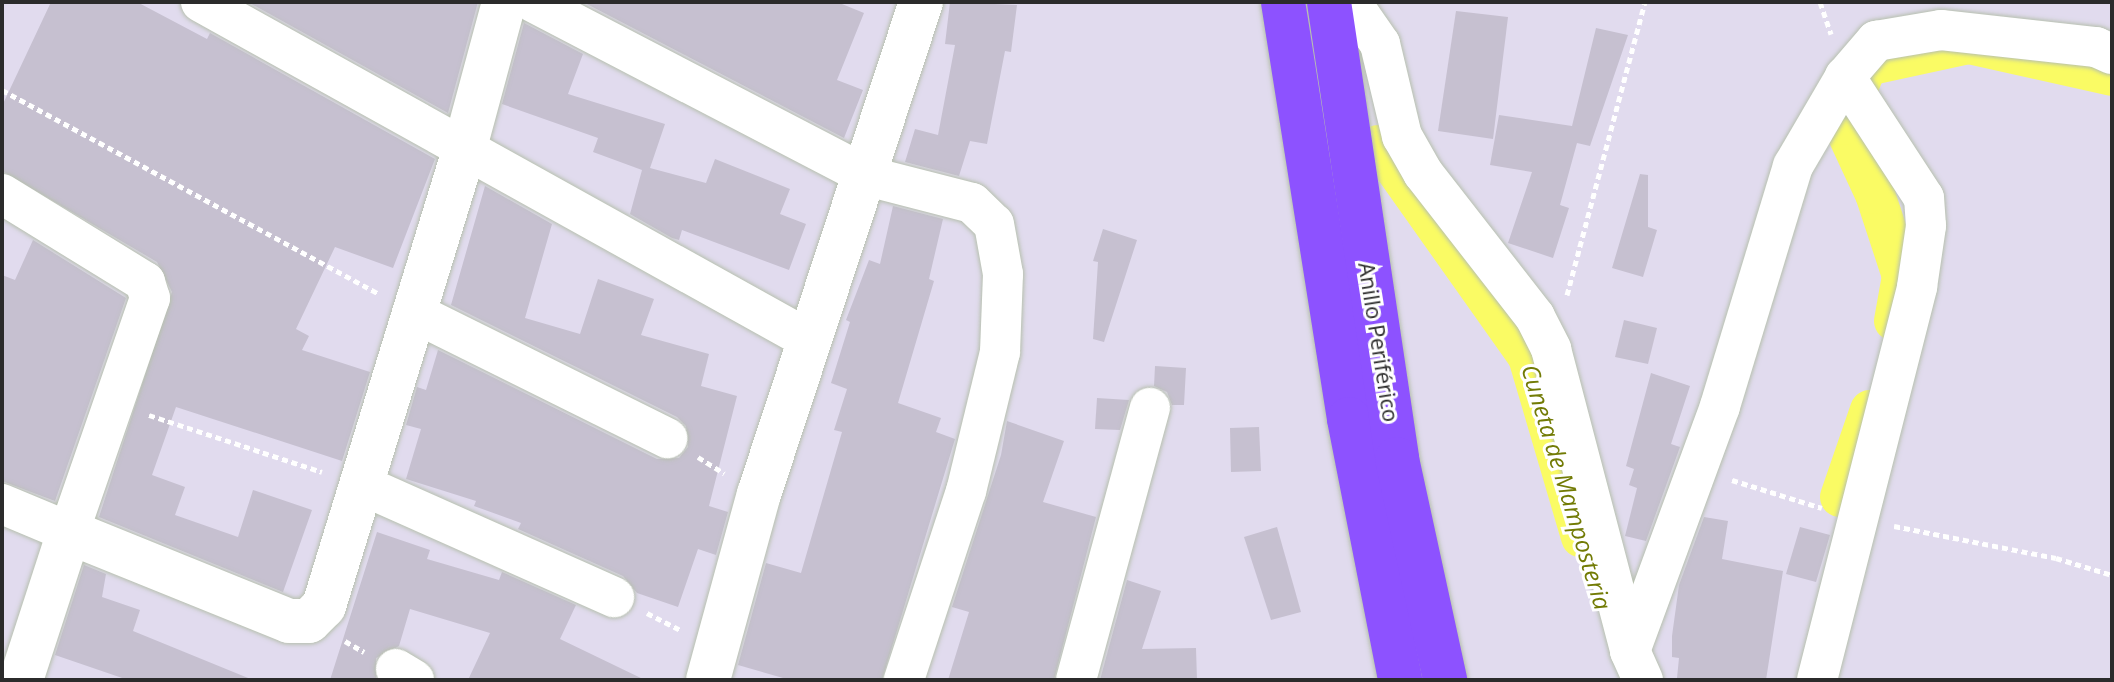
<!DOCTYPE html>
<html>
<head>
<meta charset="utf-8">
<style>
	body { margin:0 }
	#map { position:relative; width:2114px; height:682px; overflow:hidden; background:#e1dbee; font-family:"Open Sans",sans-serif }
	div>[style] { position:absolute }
	.canal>* { height:40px; margin:-20px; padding:0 20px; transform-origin:20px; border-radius:20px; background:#fafb64 }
	.building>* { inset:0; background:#c6c0d0 }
	.path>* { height:5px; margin-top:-2.5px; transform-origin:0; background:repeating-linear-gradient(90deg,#fff 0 6px,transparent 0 10px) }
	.roads { filter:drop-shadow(0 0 2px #b7c0af) drop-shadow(0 0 2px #b7c0af) }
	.minor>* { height:40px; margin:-20px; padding:0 20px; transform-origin:20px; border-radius:20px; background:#fff }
	.tertiary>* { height:44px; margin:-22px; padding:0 22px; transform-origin:22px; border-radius:22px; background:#fff }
	.trunk>* { height:44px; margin:-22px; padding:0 22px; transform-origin:22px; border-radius:22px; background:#8d52ff }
	span { translate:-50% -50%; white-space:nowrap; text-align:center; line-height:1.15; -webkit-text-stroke:6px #fff; paint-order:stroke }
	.street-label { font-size:22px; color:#2b2b2b }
	.water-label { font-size:24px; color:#727b05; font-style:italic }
	.frame { position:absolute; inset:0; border:4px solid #2b2b2b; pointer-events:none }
</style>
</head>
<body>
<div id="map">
	<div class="canal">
		<div style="left:1378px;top:145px;width:260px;rotate:54.7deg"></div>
		<div style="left:1528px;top:357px;width:188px;rotate:73.6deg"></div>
		<div style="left:1894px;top:321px;width:46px;rotate:-79.9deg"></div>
		<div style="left:1902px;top:276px;width:86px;rotate:-108.2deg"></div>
		<div style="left:1875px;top:194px;width:76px;rotate:-114.9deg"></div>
		<div style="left:1843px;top:125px;width:64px;rotate:-67.9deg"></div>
		<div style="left:1867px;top:66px;width:104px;rotate:-12.2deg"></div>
		<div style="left:1969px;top:44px;width:147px;rotate:12.6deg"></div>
		<div style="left:1840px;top:497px;width:92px;rotate:-71deg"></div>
	</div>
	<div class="building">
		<div style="clip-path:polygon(51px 2px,137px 2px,207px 39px,210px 33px,435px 159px,393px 268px,335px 247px,296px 329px,309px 336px,302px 350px,370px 372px,342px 461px,176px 407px,152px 475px,185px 487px,175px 515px,238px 537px,253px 490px,312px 510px,283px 592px,99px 517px,172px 292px,157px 262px,2px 171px,2px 106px)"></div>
		<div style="clip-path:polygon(248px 2px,478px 2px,448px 113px)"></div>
		<div style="clip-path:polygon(583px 2px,837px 2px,864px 13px,837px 80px,863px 90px,844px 138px)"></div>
		<div style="clip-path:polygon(950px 2px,1017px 5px,1011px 52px,1005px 51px,987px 144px,970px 141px,959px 176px,905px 162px,915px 129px,938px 135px,955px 45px,945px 44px)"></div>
		<div style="clip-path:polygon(1456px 11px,1508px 17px,1493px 139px,1438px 131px)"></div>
		<div style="clip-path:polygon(524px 23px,583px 54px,568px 94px,665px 124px,650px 168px,706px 183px,715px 159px,790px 189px,780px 214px,806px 224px,789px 270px,682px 230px,679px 240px,672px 238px,630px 214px,642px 170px,593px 152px,598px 138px,502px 104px)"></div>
		<div style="clip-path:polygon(1596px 28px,1628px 35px,1590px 146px,1577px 143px,1560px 205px,1569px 208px,1553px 258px,1508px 243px,1532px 172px,1490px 165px,1499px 115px,1572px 126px)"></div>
		<div style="clip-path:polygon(1640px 174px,1648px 175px,1648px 227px,1657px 230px,1643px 277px,1612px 268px)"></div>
		<div style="clip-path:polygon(485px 186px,552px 224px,525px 318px,580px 334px,598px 279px,654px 299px,641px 335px,709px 354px,701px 386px,737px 396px,709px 506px,728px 512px,716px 555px,698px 549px,678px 607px,637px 593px,623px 576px,518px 529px,521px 523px,474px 506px,476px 501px,406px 479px,421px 429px,406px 425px,417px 387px,426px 390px,438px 350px,657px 459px,679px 458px,688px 447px,686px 426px,677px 417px,451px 305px)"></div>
		<div style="clip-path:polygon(893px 206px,943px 219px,929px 279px,934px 281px,898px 403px,941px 418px,936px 432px,955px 439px,882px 680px,790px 680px,738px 665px,766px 563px,801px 573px,842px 432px,834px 430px,847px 389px,831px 383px,850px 322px,846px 320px,869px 260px,880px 264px)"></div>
		<div style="clip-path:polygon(1103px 229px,1137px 240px,1104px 342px,1093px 339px,1098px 262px,1093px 261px)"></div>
		<div style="clip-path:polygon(33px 240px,126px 298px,55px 501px,2px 481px,2px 275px,15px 280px)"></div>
		<div style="clip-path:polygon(1624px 320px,1657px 328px,1648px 364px,1615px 357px)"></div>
		<div style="clip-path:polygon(1155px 366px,1186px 368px,1184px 405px,1172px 405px,1167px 392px,1154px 386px)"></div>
		<div style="clip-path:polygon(1651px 373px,1690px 386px,1671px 444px,1680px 447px,1646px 541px,1625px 536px,1637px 488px,1629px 485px,1634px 469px,1626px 466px)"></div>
		<div style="clip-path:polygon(1097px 398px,1129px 400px,1120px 430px,1095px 429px)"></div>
		<div style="clip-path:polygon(1007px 421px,1064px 441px,1043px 502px,1096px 517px,1054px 680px,948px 680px,969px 612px,952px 607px,1001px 455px)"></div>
		<div style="clip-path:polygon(1259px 427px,1261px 471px,1231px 472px,1230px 428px)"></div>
		<div style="clip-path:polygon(1704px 517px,1728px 521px,1722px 559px,1783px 571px,1766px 680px,1677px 678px,1679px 658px,1672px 657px,1672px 636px,1679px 585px)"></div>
		<div style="clip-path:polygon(1277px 527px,1301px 612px,1271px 620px,1244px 537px)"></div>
		<div style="clip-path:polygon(1800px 527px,1830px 535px,1816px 582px,1786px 574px)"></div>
		<div style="clip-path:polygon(377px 532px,430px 550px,427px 559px,499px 580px,502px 572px,576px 605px,560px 639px,645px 680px,468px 680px,490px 633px,410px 609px,399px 646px,376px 658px,376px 680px,330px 680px)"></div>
		<div style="clip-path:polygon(84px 565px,106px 574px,102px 597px,140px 610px,133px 631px,253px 680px,128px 680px,55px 655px)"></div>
		<div style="clip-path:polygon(1127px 580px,1161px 591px,1142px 649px,1196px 648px,1197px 680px,1100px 680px)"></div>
	</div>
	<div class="path">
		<div style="left:1820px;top:2px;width:34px;rotate:71deg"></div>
		<div style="left:2px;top:90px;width:427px;rotate:28.4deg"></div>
		<div style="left:1567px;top:295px;width:303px;rotate:-75.1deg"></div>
		<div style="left:149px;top:415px;width:182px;rotate:18.2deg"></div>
		<div style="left:698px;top:457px;width:31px;rotate:32deg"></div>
		<div style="left:1732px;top:480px;width:94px;rotate:17.3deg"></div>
		<div style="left:1894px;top:526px;width:165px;rotate:11.2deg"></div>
		<div style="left:2056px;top:558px;width:59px;rotate:16.9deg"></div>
		<div style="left:647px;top:613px;width:38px;rotate:27deg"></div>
		<div style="left:345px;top:641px;width:22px;rotate:30deg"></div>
	</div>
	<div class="roads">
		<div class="minor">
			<div style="left:201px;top:2px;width:698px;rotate:29.06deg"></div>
			<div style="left:533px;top:2px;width:377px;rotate:27.5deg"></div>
			<div style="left:867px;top:176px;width:108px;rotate:14.4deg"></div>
			<div style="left:972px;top:203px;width:30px;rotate:44deg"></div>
			<div style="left:994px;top:224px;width:51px;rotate:79.8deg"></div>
			<div style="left:1003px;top:274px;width:78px;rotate:92.2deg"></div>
			<div style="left:1000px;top:352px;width:143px;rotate:103.7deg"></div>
			<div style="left:966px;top:491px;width:199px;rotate:108.2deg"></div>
			<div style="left:1351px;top:2px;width:51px;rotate:55.4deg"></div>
			<div style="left:1380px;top:44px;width:95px;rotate:76.6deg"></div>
			<div style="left:1402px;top:136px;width:43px;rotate:60.4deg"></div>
			<div style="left:1423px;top:173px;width:182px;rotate:52.1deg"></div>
			<div style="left:1535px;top:317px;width:36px;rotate:63deg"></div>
			<div style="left:1551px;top:349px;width:312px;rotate:75.3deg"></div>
			<div style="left:1630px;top:651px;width:32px;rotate:66deg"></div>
			<div style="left:2px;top:194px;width:168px;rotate:31.6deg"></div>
			<div style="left:145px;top:282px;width:17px;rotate:73deg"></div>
			<div style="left:150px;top:298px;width:248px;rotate:109.1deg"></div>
			<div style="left:69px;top:532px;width:73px;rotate:-157.3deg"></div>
			<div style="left:413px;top:312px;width:284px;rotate:26.4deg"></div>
			<div style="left:362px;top:485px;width:276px;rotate:24deg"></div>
			<div style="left:1630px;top:651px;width:261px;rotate:-69.8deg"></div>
			<div style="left:1720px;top:406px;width:251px;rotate:-73.1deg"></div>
			<div style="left:1793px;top:166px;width:103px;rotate:-59.7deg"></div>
			<div style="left:396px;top:669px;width:21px;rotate:31deg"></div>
			<div style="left:1076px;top:680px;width:282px;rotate:-74.8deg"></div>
			<div style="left:1817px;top:680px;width:406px;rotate:-75.7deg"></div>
			<div style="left:1917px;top:287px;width:62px;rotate:-81.6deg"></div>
			<div style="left:1926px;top:226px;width:28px;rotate:-94deg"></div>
			<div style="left:1924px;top:198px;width:145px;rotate:-123.1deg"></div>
			<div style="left:1845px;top:77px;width:48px;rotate:-49.3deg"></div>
			<div style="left:1876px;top:41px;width:66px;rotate:-9.6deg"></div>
			<div style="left:1941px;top:30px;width:156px;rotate:6.3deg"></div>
			<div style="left:2096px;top:47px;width:17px;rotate:24deg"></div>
		</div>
		<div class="tertiary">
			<div style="left:21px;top:680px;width:156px;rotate:-72deg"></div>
			<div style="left:69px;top:532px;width:237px;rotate:22deg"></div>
			<div style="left:289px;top:621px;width:20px"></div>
			<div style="left:309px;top:621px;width:21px;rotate:-45deg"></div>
			<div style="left:324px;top:606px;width:480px;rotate:-72.9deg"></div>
			<div style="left:465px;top:147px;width:150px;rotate:-74.9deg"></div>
			<div style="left:708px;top:680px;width:193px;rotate:-74.7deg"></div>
			<div style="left:759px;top:494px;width:518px;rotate:-71.77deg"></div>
		</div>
		<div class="trunk">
			<div style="left:1283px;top:2px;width:422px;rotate:81deg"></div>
			<div style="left:1349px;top:419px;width:266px;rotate:78.9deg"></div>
			<div style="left:1329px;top:2px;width:462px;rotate:81.5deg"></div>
			<div style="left:1397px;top:459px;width:226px;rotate:77.7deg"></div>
		</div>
	</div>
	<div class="street-label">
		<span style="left:1379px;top:342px;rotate:81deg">Anillo Periférico</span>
	</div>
	<div class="water-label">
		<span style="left:1567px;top:487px;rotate:73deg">Cuneta de Mamposteria</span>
	</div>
	<div class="frame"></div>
</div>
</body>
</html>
